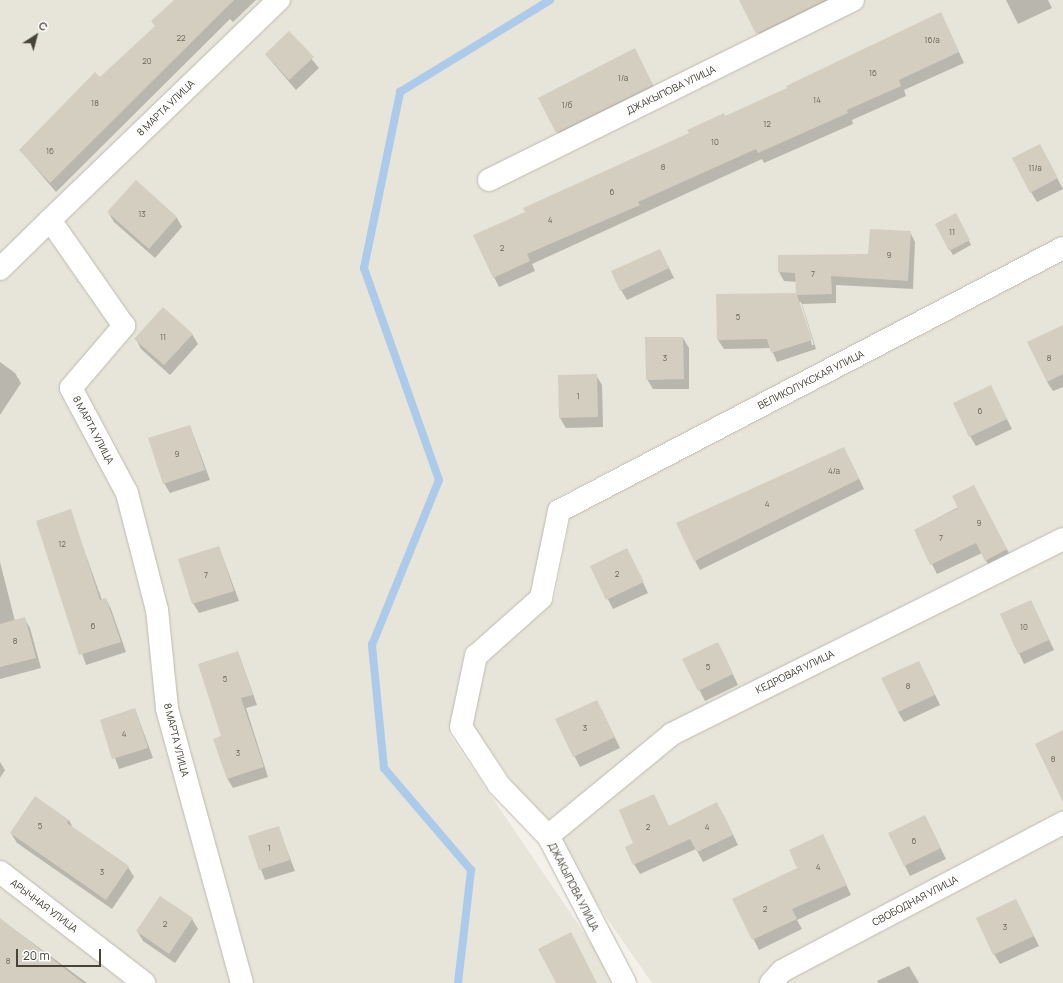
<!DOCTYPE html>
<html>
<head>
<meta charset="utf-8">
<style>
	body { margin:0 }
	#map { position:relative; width:1063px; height:983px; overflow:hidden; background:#f3f1ea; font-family:Manrope,sans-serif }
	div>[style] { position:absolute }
	.residential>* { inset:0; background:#e7e4d9 }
	.shadow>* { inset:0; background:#0003 }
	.stream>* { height:8px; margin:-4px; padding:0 4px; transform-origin:4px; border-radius:4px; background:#accbea }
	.building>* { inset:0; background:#d4cec0 }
	.roads { filter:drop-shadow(0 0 1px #bebaad) drop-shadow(0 0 1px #bebaad) }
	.street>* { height:22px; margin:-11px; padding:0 11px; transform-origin:11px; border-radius:11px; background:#fff }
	span { translate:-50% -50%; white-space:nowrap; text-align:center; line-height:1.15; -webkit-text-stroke:3px #fff; paint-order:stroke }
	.number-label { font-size:8px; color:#6a665b }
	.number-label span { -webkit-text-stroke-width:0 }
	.street-label { font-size:10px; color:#474339 }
	.north { position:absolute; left:16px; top:16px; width:40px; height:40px; -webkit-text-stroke:3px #fff; paint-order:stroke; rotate:36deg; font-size:11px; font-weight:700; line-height:16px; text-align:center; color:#474339 }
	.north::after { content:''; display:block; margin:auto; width:14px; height:18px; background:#474339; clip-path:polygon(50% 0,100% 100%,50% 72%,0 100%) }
	.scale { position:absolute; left:16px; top:949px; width:85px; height:18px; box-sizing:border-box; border:2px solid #474339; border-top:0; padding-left:5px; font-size:12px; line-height:14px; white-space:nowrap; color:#474339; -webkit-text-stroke:3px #fff; paint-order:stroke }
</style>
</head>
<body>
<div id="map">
	<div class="residential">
		<div style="clip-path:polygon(0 0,1063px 0,1063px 238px,551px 501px,533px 596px,465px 649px,449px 734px,618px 983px,0 983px)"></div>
		<div style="clip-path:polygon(1063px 260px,1063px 983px,652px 983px,472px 724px,487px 658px,554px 600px,571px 513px)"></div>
	</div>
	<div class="shadow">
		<div style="clip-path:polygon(176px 0,256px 0,233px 22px,230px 19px,56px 192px,20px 150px,156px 27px)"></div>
		<div style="clip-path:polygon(744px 0,850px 0,763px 43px)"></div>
		<div style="clip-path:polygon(1006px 0,1048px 0,1052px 8px,1018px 24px)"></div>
		<div style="clip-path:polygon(946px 24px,964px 63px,904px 90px,906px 96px,852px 120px,853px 124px,764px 163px,762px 159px,532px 264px,535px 271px,499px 287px,494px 277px,526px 212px)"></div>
		<div style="clip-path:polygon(289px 32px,319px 68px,296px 90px,266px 55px)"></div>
		<div style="clip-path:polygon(640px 60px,658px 95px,562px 142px,557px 133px)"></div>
		<div style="clip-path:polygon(1045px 155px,1063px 189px,1037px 202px,1031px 192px)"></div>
		<div style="clip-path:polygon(136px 181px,177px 218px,182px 227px,155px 258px,114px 222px,108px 212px)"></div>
		<div style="clip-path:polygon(958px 219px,971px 245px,953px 255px,950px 250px)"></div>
		<div style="clip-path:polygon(evenodd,910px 232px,915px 242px,913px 289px,836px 285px,836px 303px,802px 304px,816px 349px,777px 362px,771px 348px,724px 349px,718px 340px,797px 294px,797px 282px,784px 281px,779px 272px,869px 255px,910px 232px,799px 302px,801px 302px,814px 345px,812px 345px,799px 302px)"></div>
		<div style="clip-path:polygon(660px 250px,674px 278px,627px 300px,621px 290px)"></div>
		<div style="clip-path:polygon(1063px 331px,1063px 387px,1053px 391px,1047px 382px)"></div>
		<div style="clip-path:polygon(192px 334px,198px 344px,170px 375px,141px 349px,136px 339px)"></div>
		<div style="clip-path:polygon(683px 338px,689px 348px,689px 389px,653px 389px,647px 379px)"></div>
		<div style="clip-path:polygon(0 362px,15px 373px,21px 383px,0 415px)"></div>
		<div style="clip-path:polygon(596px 375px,602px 385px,603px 427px,566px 428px,560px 418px)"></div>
		<div style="clip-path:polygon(990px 386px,1012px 429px,976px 446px,970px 436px)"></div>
		<div style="clip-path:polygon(190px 426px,210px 480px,170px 493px,164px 483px)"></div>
		<div style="clip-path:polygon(849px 458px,864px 489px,700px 570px,695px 561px)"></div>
		<div style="clip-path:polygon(979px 496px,1012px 559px,991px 570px,982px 553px,937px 574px,915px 530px)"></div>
		<div style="clip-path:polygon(70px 511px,102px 600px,106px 599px,111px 609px,126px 652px,86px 665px,37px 521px)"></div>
		<div style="clip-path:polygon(219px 547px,239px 601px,199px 613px,193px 603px)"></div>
		<div style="clip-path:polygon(632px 559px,648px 593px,613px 609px,591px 567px)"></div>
		<div style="clip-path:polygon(0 562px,15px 621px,24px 618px,30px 628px,41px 668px,0 679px)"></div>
		<div style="clip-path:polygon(1031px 601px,1054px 650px,1024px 664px,1001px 614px)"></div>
		<div style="clip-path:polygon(238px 652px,257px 705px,246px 708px,268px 777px,233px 788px,227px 778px,222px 737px)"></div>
		<div style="clip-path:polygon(723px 653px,738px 685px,705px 701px,684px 660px)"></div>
		<div style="clip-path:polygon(924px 672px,940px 705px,904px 722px,898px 712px)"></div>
		<div style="clip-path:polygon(135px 709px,153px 758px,119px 769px,101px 720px)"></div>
		<div style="clip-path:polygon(602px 711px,620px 748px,580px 767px,556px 720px)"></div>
		<div style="clip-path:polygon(0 762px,5px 770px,0 778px)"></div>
		<div style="clip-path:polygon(654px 795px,669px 827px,723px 814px,738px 845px,703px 862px,696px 849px,640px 874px,634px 864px)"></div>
		<div style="clip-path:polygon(69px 820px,74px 830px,128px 867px,134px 877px,112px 909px,17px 843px,11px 833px)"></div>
		<div style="clip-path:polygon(930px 826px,946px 859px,910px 876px,905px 866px)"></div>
		<div style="clip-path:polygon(278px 827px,295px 871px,265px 880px,249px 837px)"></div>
		<div style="clip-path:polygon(823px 835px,851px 895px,797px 920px,802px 929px,759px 950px,734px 900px,798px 869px)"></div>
		<div style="clip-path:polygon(1016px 900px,1039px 946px,1000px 964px,994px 954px)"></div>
		<div style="clip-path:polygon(0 919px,87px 983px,0 983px)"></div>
		<div style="clip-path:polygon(192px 919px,198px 929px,175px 963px,143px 941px,137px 931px)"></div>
		<div style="clip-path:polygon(909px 966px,919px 983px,878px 983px,877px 981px)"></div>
	</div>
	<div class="stream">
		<div style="left:458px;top:983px;width:114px;rotate:-83.4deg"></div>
		<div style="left:471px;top:870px;width:134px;rotate:-130.5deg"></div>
		<div style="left:384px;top:768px;width:124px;rotate:-95.6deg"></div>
		<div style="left:372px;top:645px;width:178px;rotate:-67.9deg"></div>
		<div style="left:439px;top:480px;width:225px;rotate:-109.5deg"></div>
		<div style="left:364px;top:268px;width:180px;rotate:-78.4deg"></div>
		<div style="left:400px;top:92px;width:176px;rotate:-31.5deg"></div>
	</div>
	<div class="building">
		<div style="clip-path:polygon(174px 0,234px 0,50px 183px,19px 150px,95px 72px,100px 77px,155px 26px,151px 21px)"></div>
		<div style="clip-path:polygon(739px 0,825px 0,756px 34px)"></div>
		<div style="clip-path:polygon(941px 12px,959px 52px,899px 80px,901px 86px,847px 110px,848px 113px,758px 153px,756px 149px,638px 202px,640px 205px,527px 254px,530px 261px,493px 278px,473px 235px,525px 212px,523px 208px,689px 133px,687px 130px,724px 113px,725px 116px,787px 88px,786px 86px)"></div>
		<div style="clip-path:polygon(289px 31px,314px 57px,289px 80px,265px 54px)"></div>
		<div style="clip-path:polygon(635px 48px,653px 85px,556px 133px,538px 98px)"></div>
		<div style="clip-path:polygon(1040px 144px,1058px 178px,1030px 193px,1012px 158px)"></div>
		<div style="clip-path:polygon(136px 180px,177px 217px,149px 249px,107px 212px)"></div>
		<div style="clip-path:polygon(956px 213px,970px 240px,949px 251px,935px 224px)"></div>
		<div style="clip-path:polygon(870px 229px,911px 231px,908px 281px,831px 276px,832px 294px,797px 295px,812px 340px,771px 353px,767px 339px,717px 340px,716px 294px,796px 293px,795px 273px,778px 272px,778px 255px,868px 254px)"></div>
		<div style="clip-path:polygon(660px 249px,669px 268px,620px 291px,611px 271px)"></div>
		<div style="clip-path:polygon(163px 307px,193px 334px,164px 365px,134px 339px)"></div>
		<div style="clip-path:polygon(1063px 325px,1063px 374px,1047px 382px,1027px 342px)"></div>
		<div style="clip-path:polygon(645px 337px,683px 337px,684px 379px,646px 380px)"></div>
		<div style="clip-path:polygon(597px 374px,598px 417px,559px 418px,558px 375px)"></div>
		<div style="clip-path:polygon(991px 385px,1007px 419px,969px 437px,953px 403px)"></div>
		<div style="clip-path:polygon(190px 425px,205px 470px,163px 484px,148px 438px)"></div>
		<div style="clip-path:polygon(844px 447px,859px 479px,694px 561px,676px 523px)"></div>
		<div style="clip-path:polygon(974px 485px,1007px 549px,985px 561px,976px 543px,930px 565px,914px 530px,958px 508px,952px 496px)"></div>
		<div style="clip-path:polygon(71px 509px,100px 600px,106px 598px,121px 642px,79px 655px,36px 521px)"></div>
		<div style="clip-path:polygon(219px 546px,234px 591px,192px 604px,178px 559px)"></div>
		<div style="clip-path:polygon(627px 548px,644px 582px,606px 600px,590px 566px)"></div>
		<div style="clip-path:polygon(1031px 600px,1049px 640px,1018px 654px,1000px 614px)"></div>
		<div style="clip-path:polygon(25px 617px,36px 658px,0 667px,0 624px)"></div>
		<div style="clip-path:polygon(718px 642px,733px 674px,698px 691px,682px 659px)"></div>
		<div style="clip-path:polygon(238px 651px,253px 695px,241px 698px,264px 767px,227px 779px,213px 739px,221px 736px,198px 664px)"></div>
		<div style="clip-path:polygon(919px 661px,935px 695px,898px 712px,881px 678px)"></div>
		<div style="clip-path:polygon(597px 700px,615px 737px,573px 757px,555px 719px)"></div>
		<div style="clip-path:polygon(135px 708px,148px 748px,112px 759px,100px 720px)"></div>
		<div style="clip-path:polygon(1063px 730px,1063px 802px,1035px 744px)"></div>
		<div style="clip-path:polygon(654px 794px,669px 826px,717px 802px,733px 835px,697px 852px,690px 839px,633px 865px,625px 847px,633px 843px,619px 810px)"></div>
		<div style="clip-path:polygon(35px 796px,69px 820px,67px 823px,129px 866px,106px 900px,10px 833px)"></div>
		<div style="clip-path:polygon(925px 815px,941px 848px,904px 866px,888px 833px)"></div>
		<div style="clip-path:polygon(279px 826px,290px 860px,259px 870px,248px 836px)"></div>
		<div style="clip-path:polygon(823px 834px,847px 885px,792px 909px,797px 919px,752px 940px,732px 899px,797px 868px,789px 850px)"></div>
		<div style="clip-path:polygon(160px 896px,193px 918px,169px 954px,136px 931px)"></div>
		<div style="clip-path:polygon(1016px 899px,1034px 936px,993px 955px,976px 918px)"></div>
		<div style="clip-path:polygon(0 918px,83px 983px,0 983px)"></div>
		<div style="clip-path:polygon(571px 932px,597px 983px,556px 983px,538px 949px)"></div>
	</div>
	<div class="roads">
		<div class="street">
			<div style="left:489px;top:180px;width:406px;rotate:-26.3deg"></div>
			<div style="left:0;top:269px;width:70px;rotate:-44.4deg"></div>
			<div style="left:548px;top:836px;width:161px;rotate:-39.4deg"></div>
			<div style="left:672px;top:734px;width:437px;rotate:-26.5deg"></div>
			<div style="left:0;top:872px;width:182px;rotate:37.6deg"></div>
			<div style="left:242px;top:983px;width:285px;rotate:-105.3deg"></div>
			<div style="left:167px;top:708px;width:99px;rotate:-95.8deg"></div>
			<div style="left:157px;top:610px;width:121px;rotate:-104.4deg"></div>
			<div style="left:127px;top:493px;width:119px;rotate:-118.1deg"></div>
			<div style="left:71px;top:388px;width:82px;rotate:-49.5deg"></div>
			<div style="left:124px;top:326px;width:129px;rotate:-124.9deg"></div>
			<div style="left:50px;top:220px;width:318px;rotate:-43.9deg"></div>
			<div style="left:625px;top:983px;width:166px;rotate:-117.6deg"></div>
			<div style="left:548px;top:836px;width:71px;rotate:-133.9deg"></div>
			<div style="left:499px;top:785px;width:69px;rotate:-123.2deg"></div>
			<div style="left:461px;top:727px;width:73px;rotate:-78.1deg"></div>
			<div style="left:476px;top:656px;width:87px;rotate:-41.7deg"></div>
			<div style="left:541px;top:598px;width:89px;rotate:-78.3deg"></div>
			<div style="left:559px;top:511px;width:568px;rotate:-27.56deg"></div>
			<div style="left:771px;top:983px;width:16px;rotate:-47deg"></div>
			<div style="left:782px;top:971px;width:318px;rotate:-27.8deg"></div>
		</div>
	</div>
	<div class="number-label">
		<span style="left:181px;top:38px">22</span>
		<span style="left:932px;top:40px">16/а</span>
		<span style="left:147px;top:61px">20</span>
		<span style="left:873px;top:73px">16</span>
		<span style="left:623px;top:78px">1/а</span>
		<span style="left:817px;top:100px">14</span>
		<span style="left:95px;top:103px">18</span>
		<span style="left:567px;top:105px">1/б</span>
		<span style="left:767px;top:124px">12</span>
		<span style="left:715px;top:142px">10</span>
		<span style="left:50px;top:151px">16</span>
		<span style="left:663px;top:167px">8</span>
		<span style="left:1035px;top:168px">11/а</span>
		<span style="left:612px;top:192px">6</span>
		<span style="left:142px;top:214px">13</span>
		<span style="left:550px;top:220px">4</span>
		<span style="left:952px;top:232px">11</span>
		<span style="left:502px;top:248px">2</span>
		<span style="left:889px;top:255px">9</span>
		<span style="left:813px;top:274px">7</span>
		<span style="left:738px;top:317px">5</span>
		<span style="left:163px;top:337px">11</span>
		<span style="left:665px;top:358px">3</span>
		<span style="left:1049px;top:358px">8</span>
		<span style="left:578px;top:396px">1</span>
		<span style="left:980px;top:411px">6</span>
		<span style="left:177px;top:454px">9</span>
		<span style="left:834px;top:471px">4/а</span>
		<span style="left:767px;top:504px">4</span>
		<span style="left:979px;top:523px">9</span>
		<span style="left:941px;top:538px">7</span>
		<span style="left:62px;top:544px">12</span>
		<span style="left:617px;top:574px">2</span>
		<span style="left:206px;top:575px">7</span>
		<span style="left:93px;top:626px">6</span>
		<span style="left:1024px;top:627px">10</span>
		<span style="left:15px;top:641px">8</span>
		<span style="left:708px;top:667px">5</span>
		<span style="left:225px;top:679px">5</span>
		<span style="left:908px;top:686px">8</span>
		<span style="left:585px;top:728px">3</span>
		<span style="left:124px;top:734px">4</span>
		<span style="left:238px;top:753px">3</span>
		<span style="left:1053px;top:759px">8</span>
		<span style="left:40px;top:826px">5</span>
		<span style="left:648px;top:827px">2</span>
		<span style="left:707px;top:827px">4</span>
		<span style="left:914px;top:841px">6</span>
		<span style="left:269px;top:848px">1</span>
		<span style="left:818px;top:867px">4</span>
		<span style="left:102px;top:872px">3</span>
		<span style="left:765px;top:909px">2</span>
		<span style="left:165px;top:924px">2</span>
		<span style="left:1005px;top:927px">3</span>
		<span style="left:8px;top:961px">8</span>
	</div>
	<div class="street-label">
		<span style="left:671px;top:90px;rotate:-26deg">ДЖАКЫПОВА УЛИЦА</span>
		<span style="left:166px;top:108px;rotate:-44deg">8 МАРТА УЛИЦА</span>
		<span style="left:811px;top:380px;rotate:-27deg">ВЕЛИКОЛУКСКАЯ УЛИЦА</span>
		<span style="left:93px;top:430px;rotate:62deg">8 МАРТА УЛИЦА</span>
		<span style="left:795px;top:672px;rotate:-26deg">КЕДРОВАЯ УЛИЦА</span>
		<span style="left:176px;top:740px;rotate:76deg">8 МАРТА УЛИЦА</span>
		<span style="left:573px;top:887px;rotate:63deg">ДЖАКЫПОВА УЛИЦА</span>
		<span style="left:915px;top:901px;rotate:-28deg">СВОБОДНАЯ УЛИЦА</span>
		<span style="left:44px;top:906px;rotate:37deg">АРЫЧНАЯ УЛИЦА</span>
	</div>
	<div class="north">С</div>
	<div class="scale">20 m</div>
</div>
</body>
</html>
